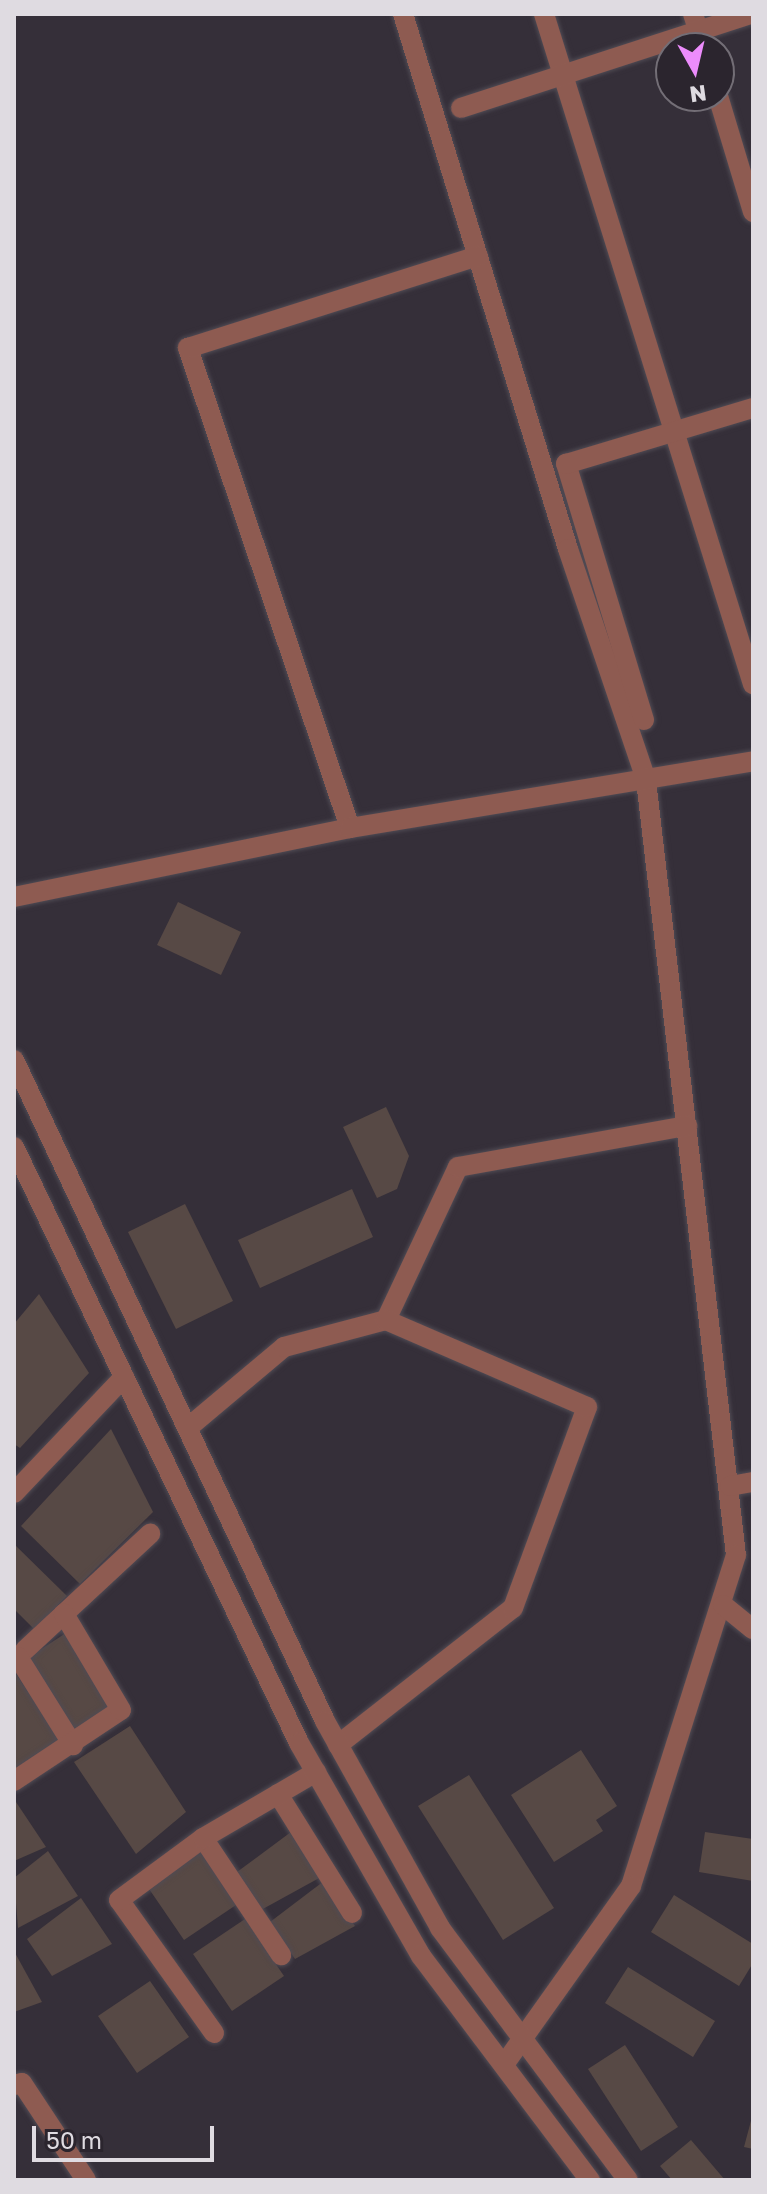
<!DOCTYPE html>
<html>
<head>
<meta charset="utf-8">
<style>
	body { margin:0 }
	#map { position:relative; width:767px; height:2194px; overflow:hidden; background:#352f39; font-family:"Golos Text",sans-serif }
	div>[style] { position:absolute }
	.building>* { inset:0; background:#574945 }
	.roads { filter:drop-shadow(0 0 2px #504b54) drop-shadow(0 0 2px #504b54) }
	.minor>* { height:20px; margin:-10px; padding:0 10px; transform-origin:10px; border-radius:10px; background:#8e5b51 }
	.tertiary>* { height:20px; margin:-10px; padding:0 10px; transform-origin:10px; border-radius:10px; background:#8e5b51 }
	span { translate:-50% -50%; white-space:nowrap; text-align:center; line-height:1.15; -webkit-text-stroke:6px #2b252e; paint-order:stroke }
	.frame { position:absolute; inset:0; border:16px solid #dfdbe1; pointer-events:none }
	.north { position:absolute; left:655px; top:32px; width:80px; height:80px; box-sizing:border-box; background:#2b252e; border:2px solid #736e76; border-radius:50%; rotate:172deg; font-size:22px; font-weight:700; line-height:32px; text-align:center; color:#dfdbe1 }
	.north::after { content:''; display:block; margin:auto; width:28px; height:36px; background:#ec8cfb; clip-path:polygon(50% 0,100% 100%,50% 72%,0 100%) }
	.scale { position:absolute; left:32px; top:2126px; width:182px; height:36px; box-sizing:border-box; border:4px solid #dfdbe1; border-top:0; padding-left:10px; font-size:24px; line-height:28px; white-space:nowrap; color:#dfdbe1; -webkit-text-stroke:6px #2b252e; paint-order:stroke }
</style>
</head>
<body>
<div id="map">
	<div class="building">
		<div style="clip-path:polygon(178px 902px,241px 932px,221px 975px,157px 945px)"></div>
		<div style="clip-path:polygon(386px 1107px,409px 1156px,397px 1189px,377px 1198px,343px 1127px)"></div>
		<div style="clip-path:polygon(352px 1189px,373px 1237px,260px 1288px,238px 1240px)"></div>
		<div style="clip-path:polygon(185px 1204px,233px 1301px,176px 1329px,128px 1232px)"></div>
		<div style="clip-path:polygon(39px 1294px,89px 1373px,20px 1448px,14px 1444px,14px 1324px)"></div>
		<div style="clip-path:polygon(111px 1429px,153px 1512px,80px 1584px,21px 1526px)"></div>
		<div style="clip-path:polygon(14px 1544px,67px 1596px,34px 1629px,14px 1609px)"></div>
		<div style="clip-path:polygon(69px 1631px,117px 1702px,75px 1730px,26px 1659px)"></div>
		<div style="clip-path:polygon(14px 1671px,60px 1740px,14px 1770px)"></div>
		<div style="clip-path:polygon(130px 1726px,186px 1812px,136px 1854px,74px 1762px)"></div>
		<div style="clip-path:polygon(581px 1750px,617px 1806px,596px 1820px,603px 1831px,554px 1862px,511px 1795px)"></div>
		<div style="clip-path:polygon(469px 1775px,554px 1908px,503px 1940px,418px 1806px)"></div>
		<div style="clip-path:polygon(14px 1799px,46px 1847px,14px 1861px)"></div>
		<div style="clip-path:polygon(291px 1832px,321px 1877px,261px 1910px,237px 1872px)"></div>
		<div style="clip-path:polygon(705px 1832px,753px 1839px,753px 1881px,699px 1872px)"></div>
		<div style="clip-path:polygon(197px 1847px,236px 1905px,184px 1940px,145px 1883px)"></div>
		<div style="clip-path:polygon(48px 1851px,78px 1896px,18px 1928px,14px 1878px)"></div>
		<div style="clip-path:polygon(324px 1881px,355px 1926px,295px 1959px,270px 1922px)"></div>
		<div style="clip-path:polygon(674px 1895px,753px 1944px,753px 1963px,739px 1986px,651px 1932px)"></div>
		<div style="clip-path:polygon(81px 1898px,112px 1944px,52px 1976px,27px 1939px)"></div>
		<div style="clip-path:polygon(245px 1919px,284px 1976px,232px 2011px,193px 1954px)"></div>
		<div style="clip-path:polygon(14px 1951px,42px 2002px,14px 2012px)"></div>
		<div style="clip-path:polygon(628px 1967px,715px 2021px,693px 2057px,605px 2003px)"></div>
		<div style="clip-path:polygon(150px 1981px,189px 2037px,137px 2073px,98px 2016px)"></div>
		<div style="clip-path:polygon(625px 2045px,678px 2127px,641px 2151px,588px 2069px)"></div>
		<div style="clip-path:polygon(752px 2117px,753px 2117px,753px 2149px,744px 2147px)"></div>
		<div style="clip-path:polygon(691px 2140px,725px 2180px,672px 2180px,660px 2166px)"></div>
	</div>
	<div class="roads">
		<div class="minor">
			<div style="left:403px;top:14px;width:560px;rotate:72.86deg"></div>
			<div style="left:568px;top:549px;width:244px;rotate:71.3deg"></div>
			<div style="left:646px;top:780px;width:780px;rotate:83.38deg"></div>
			<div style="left:736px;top:1555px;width:347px;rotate:107.6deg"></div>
			<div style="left:631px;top:1886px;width:217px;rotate:125.4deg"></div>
			<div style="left:544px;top:14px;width:702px;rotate:72.68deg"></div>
			<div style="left:693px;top:14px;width:36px;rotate:72deg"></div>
			<div style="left:718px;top:96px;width:121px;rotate:73.2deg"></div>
			<div style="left:461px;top:108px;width:305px;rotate:-18deg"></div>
			<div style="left:644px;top:720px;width:268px;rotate:-106.9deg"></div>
			<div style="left:566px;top:464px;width:195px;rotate:-16.7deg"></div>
			<div style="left:350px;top:828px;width:507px;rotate:-108.65deg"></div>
			<div style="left:188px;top:348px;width:304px;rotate:-17.6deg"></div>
			<div style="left:190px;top:1426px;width:123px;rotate:-40deg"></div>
			<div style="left:284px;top:1347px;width:106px;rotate:-14.8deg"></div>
			<div style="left:386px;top:1320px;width:169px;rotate:-64.8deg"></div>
			<div style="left:458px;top:1167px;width:233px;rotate:-10.2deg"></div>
			<div style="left:730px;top:1486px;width:23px;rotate:-10deg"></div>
			<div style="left:14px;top:1493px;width:160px;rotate:-46.5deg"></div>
			<div style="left:723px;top:1605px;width:38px;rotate:39deg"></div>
			<div style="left:25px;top:1650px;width:171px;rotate:-42.9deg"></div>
			<div style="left:18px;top:1657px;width:104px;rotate:58deg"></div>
			<div style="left:338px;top:1745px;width:222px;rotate:-38.1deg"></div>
			<div style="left:513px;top:1608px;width:214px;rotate:-69.8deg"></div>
			<div style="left:587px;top:1407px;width:219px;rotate:-156.6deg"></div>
			<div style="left:14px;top:1781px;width:128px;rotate:-33.6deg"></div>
			<div style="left:121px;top:1710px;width:112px;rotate:-120.7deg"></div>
			<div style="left:278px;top:1794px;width:140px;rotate:58.1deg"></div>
			<div style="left:203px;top:1838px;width:141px;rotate:56.3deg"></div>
			<div style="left:214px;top:2033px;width:163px;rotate:-125.5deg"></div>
			<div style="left:119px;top:1900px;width:104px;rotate:-36.4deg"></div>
			<div style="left:203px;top:1838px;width:131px;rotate:-30.3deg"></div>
			<div style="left:14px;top:2085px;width:8px;rotate:-14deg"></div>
			<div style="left:22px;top:2083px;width:116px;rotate:56.6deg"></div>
		</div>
		<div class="tertiary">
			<div style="left:14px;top:897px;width:343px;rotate:-11.6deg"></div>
			<div style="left:350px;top:828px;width:409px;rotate:-9.4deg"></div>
			<div style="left:14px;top:1060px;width:731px;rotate:64.8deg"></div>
			<div style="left:325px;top:1721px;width:237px;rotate:60.9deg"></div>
			<div style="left:440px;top:1928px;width:314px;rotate:53.3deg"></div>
			<div style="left:14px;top:1147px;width:661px;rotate:64.44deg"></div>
			<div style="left:299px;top:1743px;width:245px;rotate:60.2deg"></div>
			<div style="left:421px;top:1956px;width:281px;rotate:53deg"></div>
		</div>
	</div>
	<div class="frame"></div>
	<div class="north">N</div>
	<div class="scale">50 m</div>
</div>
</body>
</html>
